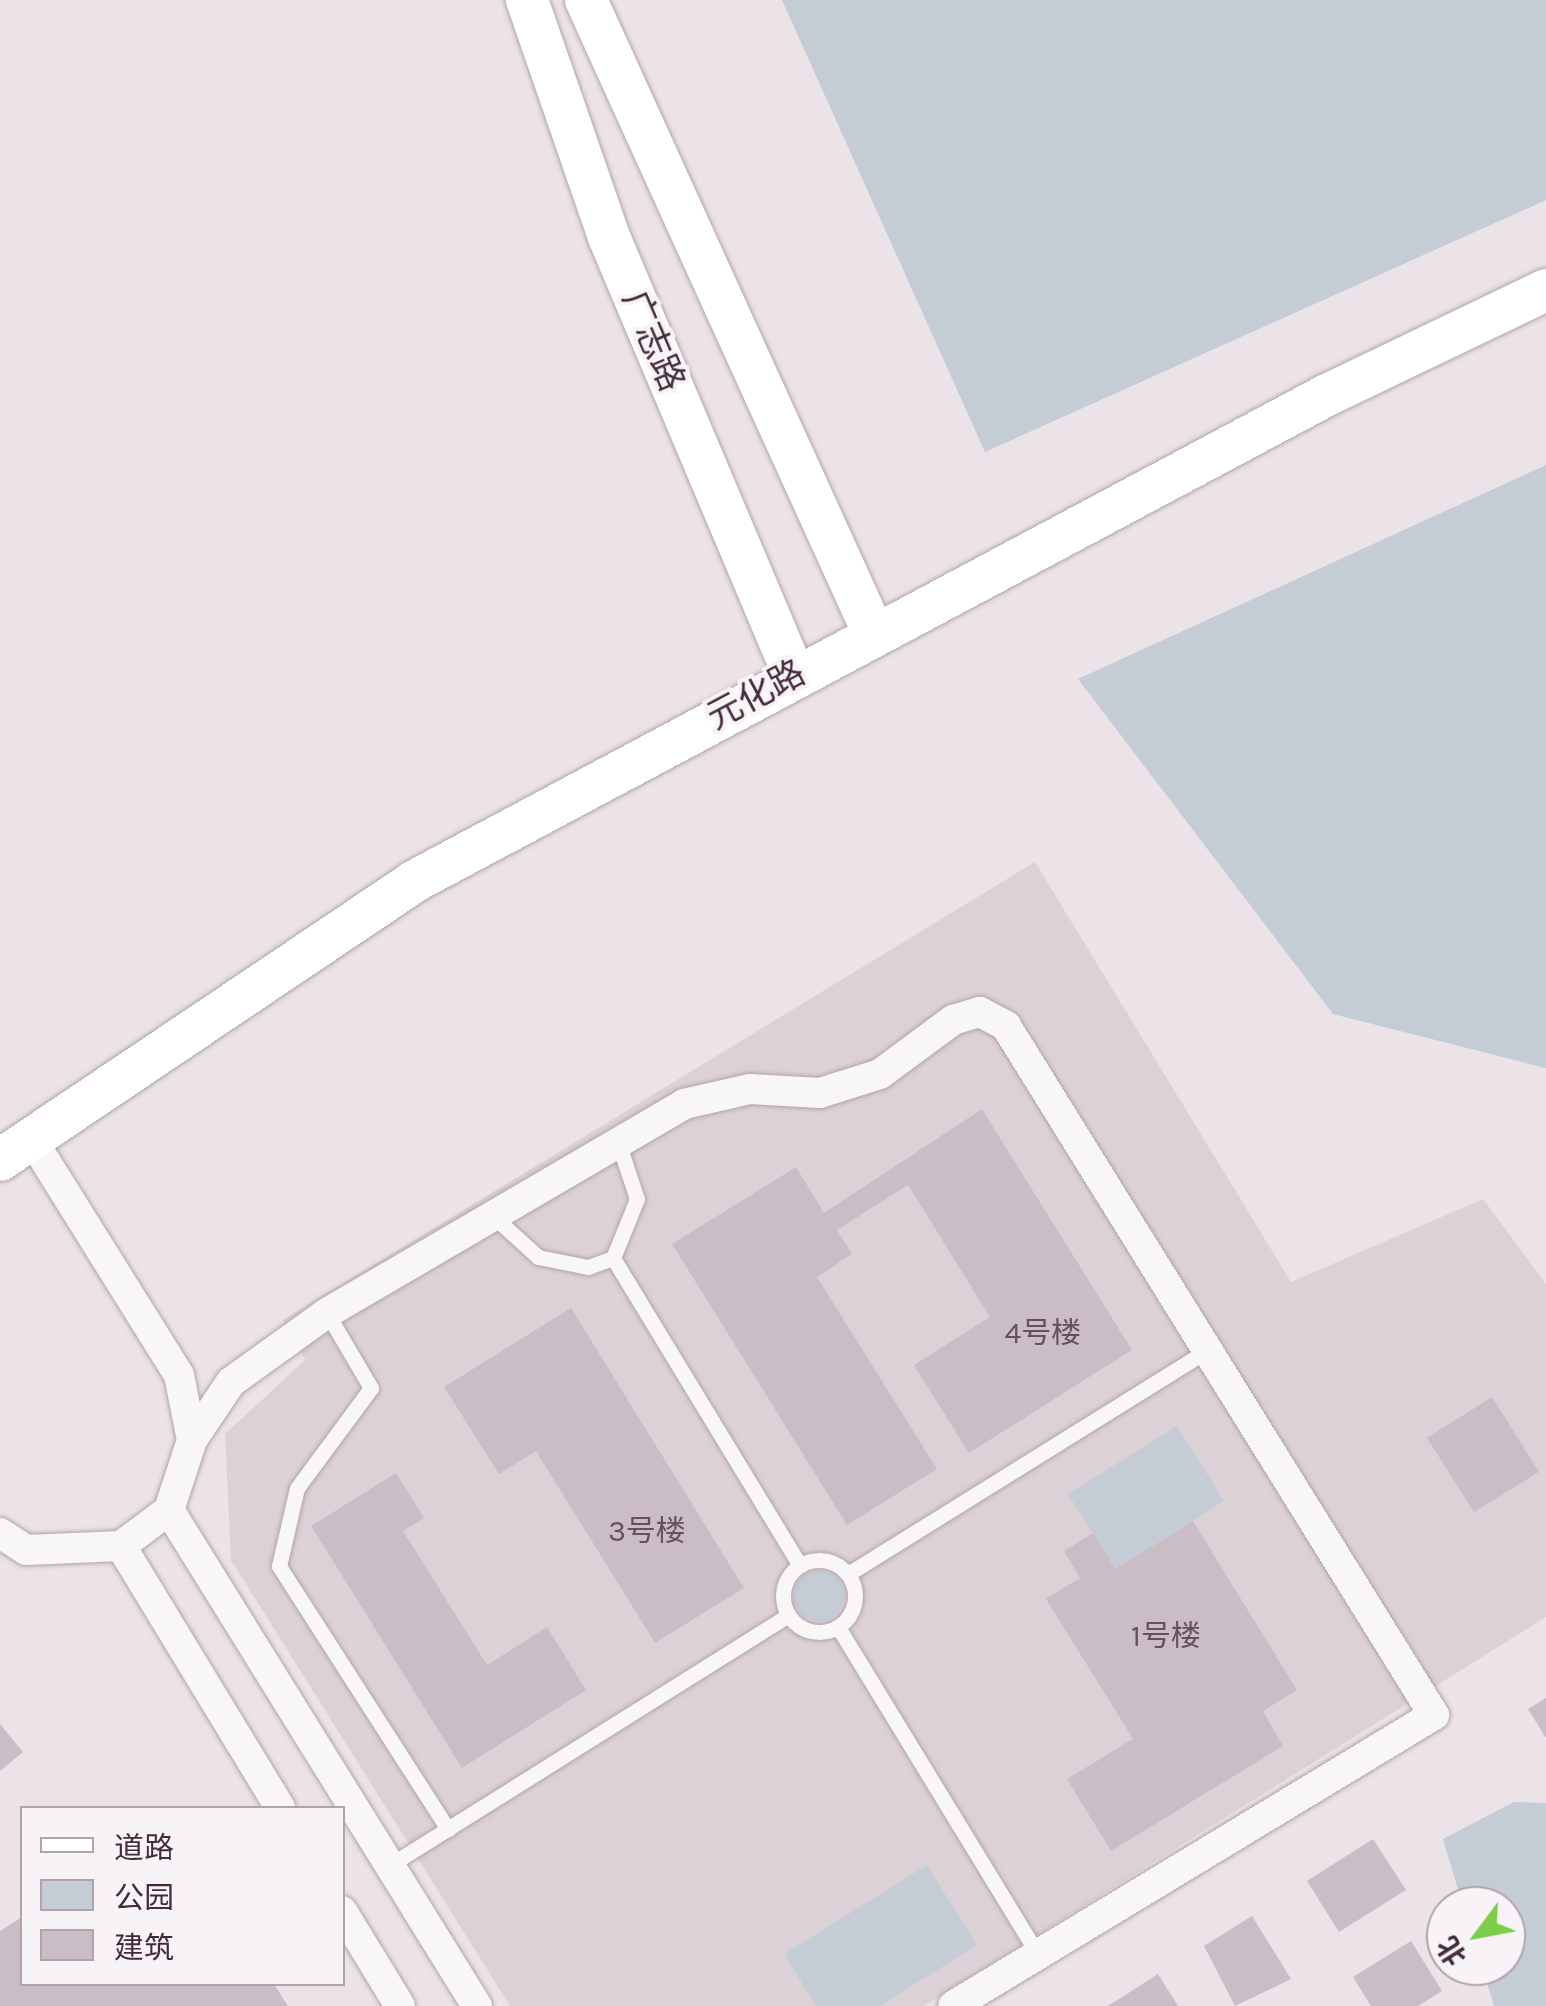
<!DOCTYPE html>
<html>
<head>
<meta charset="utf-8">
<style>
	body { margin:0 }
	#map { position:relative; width:1546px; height:2006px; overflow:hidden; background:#ebe3e8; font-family:Karla,"Noto Sans SC",sans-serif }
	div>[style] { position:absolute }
	.built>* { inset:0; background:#ddd1d8 }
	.green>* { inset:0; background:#c4ccd5 }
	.round { border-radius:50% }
	.building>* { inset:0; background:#cbbdc5 }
	.roads { filter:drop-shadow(0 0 2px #b2a4ac) drop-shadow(0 0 2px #b2a4ac) }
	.lane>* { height:15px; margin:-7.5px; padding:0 7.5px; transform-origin:7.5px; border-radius:7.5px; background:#f9f6f8 }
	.lane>.ring { margin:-7.5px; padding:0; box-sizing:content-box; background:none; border:15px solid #f9f6f8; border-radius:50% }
	.street>* { height:30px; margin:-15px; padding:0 15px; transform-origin:15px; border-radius:15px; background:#f9f6f8 }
	.secondary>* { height:42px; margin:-21px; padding:0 21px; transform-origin:21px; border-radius:21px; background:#fff }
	span { translate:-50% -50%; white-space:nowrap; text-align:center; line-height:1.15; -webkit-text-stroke:8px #f8f3f6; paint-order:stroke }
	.number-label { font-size:30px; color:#65505c }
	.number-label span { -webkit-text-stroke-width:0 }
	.street-label { font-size:35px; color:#432b39 }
	.legend { position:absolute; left:20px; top:1806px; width:325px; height:180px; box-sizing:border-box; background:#f8f3f6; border:2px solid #b0a3aa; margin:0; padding:12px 18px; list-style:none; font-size:30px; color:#432b39 }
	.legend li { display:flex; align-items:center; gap:20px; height:50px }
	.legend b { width:50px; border:2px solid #b0a3aa }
	.north { position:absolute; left:1426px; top:1886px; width:100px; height:100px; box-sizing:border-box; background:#f8f3f6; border:2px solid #b0a3aa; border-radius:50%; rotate:238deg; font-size:28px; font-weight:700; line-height:40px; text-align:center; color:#432b39 }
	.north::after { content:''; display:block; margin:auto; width:35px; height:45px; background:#7ccd4a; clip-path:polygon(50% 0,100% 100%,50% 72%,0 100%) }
</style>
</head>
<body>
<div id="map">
	<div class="built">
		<div style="clip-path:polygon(1035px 862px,1291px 1282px,1483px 1199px,1546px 1284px,1546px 1617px,924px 2006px,510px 2006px,231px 1560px,225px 1434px,305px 1360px,283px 1320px)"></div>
	</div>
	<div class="green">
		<div style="clip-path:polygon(782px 0,1546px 0,1546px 200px,985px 452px)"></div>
		<div style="clip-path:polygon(1546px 465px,1546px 1068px,1333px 1014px,1078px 679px)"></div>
		<div style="clip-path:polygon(1177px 1426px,1224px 1501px,1115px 1569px,1068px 1494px)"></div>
		<div class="round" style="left:794px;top:1571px;width:50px;height:50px"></div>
		<div style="clip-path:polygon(1514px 1802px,1546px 1803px,1546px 2006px,1494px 2006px,1482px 1966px,1506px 1966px,1506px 1906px,1463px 1906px,1443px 1839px)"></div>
		<div style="clip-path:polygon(927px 1865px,977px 1945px,880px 2006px,816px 2006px,784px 1954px)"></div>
	</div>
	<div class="building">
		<div style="clip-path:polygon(982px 1109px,1132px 1350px,969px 1453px,914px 1365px,990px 1317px,908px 1185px,837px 1230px,852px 1254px,817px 1277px,937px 1469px,847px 1525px,672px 1244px,796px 1167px,824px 1213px)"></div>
		<div style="clip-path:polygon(571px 1308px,744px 1588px,655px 1643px,536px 1451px,499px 1474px,444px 1387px)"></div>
		<div style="clip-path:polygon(1492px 1397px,1539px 1472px,1474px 1512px,1427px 1438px)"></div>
		<div style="clip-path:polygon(396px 1473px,424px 1518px,403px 1531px,487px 1665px,547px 1627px,586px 1690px,462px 1768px,311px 1526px)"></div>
		<div style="clip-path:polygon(1193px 1521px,1297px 1690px,1263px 1711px,1283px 1746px,1111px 1851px,1067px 1779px,1133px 1739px,1046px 1599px,1080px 1578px,1064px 1551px,1093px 1533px,1115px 1569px)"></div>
		<div style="clip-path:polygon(1546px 1698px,1546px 1738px,1528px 1709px)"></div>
		<div style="clip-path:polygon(0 1724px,23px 1752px,0 1771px)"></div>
		<div style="clip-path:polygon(1373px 1839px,1406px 1890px,1339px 1932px,1307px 1881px)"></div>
		<div style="clip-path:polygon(1252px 1916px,1291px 1979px,1235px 2006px,1204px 1946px)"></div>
		<div style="clip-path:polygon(22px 1917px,22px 1984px,274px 1984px,288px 2006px,0 2006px,0 1931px)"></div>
		<div style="clip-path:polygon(1411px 1941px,1442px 1991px,1418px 2006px,1371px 2006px,1353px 1977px)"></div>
		<div style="clip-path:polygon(1158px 1974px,1178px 2006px,1108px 2006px)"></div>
	</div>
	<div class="roads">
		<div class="lane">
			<div style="left:493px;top:1216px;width:61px;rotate:42.3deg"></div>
			<div style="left:538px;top:1257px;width:51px;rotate:11.3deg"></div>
			<div style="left:588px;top:1267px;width:27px;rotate:-20deg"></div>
			<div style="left:613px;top:1258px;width:64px;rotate:-67.9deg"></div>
			<div style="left:637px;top:1199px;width:60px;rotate:-108.4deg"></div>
			<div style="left:613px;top:1258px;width:359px;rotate:58.7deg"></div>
			<div style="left:327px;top:1313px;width:87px;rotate:59.6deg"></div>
			<div style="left:371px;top:1388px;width:124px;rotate:126.5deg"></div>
			<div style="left:297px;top:1488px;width:80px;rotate:103deg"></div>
			<div style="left:279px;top:1566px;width:313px;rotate:57.3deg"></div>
			<div class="ring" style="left:783px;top:1560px;width:57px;height:57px"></div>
			<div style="left:848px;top:1574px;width:425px;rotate:-31.9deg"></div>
			<div style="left:838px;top:1627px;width:382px;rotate:58.6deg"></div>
			<div style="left:390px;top:1865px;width:470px;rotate:-32.1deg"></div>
		</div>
		<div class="street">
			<div style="left:192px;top:1440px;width:70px;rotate:-56.1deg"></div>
			<div style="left:231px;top:1382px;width:118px;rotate:-35.7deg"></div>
			<div style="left:327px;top:1313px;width:414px;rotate:-30.3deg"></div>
			<div style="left:684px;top:1104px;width:68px;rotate:-12.8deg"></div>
			<div style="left:750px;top:1089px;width:70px;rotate:3.3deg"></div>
			<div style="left:820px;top:1093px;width:63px;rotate:-17.6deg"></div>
			<div style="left:880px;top:1074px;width:91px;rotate:-36.5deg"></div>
			<div style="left:953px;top:1020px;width:28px;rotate:-17deg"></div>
			<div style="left:980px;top:1012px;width:30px;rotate:28deg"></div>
			<div style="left:1006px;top:1026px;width:811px;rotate:58.15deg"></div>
			<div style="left:1434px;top:1715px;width:562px;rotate:148.83deg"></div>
			<div style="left:169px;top:1510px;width:584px;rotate:58.16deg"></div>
			<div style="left:0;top:1533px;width:31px;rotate:33deg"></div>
			<div style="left:26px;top:1550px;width:95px;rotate:-2.4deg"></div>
			<div style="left:121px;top:1546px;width:60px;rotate:-36.9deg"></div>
			<div style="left:169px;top:1510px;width:74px;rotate:-71.8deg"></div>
			<div style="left:192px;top:1440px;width:66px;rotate:-101.3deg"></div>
			<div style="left:179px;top:1375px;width:279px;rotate:-122deg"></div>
			<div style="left:121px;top:1546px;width:306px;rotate:58.7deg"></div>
			<div style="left:342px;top:1911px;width:111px;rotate:58.6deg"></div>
		</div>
		<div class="secondary">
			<div style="left:527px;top:0;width:251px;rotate:70.9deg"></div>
			<div style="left:609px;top:237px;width:476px;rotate:67.1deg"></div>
			<div style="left:586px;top:0;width:696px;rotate:65.57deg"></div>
			<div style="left:0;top:1160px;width:498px;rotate:-33.9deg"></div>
			<div style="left:413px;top:882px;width:1036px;rotate:-28.05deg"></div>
			<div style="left:1327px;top:395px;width:243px;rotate:-25.6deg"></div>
		</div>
	</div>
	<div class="number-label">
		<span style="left:1043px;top:1333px">4号楼</span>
		<span style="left:647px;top:1531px">3号楼</span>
		<span style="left:1166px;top:1636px">1号楼</span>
	</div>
	<div class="street-label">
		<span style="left:653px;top:341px;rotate:67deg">广志路</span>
		<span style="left:756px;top:695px;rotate:-28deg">元化路</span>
	</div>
	<ul class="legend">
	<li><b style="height:12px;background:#fff"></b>道路</li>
	<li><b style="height:28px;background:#c4ccd5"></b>公园</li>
	<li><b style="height:28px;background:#cbbdc5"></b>建筑</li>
	</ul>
	<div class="north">北</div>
</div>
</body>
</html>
